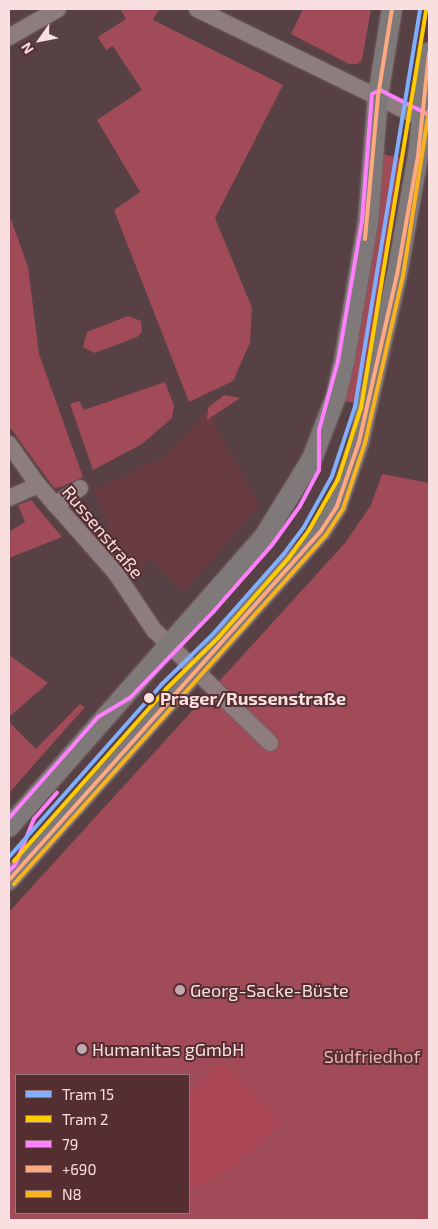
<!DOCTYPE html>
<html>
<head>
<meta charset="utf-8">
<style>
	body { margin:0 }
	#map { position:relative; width:438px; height:1229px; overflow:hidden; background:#584144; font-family:"Exo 2",sans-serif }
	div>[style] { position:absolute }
	.built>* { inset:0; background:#693c41 }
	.green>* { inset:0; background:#a24b58 }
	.forest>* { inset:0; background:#ad4657 }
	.roads { filter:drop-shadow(0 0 1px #756063) drop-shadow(0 0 1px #756063) }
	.minor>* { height:16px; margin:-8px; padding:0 8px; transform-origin:8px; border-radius:8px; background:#8e7d7f }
	.major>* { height:20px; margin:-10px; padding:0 10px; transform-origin:10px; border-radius:10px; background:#80797a }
	.bus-1>* { height:4px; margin:-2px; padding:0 2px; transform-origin:2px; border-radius:2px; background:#ff80ff }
	.bus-2>* { height:4px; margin:-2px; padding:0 2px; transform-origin:2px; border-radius:2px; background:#ffa980 }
	.bus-3>* { height:4px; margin:-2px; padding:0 2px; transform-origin:2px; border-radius:2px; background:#f9b220 }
	.tram-1>* { height:4px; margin:-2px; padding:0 2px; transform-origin:2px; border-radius:2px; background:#80afff }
	.tram-2>* { height:4px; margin:-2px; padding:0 2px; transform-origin:2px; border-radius:2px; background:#fc0 }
	.dots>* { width:14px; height:14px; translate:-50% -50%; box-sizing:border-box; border:2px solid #552e32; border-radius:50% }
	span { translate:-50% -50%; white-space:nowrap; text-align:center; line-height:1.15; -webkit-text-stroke:4px #552e32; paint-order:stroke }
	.street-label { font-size:18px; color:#fadfe1 }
	.stop-label { font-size:18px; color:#fadfe1; font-weight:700 }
	.left { translate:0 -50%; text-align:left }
	.poi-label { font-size:18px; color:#fadfe1 }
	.park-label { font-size:18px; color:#eeb1b6 }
	.frame { position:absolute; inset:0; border:10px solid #fadfe1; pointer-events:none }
	.legend { position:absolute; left:15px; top:1074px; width:175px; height:140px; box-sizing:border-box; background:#552e32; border:1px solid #977578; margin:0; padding:6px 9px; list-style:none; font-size:15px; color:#fadfe1 }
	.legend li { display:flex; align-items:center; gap:10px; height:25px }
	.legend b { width:25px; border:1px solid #977578 }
	.north { position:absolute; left:15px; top:15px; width:50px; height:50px; -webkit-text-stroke:4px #552e32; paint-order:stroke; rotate:237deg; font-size:14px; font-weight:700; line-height:20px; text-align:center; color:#fadfe1 }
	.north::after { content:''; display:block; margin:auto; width:18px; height:22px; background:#fadfe1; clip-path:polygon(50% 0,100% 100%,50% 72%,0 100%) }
</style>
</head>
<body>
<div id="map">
	<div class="built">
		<div style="clip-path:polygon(208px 410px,259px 506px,184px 592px,150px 559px,138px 572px,116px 546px,93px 490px,165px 456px)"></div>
	</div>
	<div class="green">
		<div style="clip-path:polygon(120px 9px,159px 9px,153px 20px,283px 85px,215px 218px,252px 308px,250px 343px,233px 381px,189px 402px,114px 210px,140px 192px,97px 120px,142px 90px,113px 46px,106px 50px,98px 37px,126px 19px)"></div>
		<div style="clip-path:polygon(303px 9px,371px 9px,362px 60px,357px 64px,349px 64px,291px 34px)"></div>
		<div style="clip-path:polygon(381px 154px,403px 158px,361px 404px,344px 401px)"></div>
		<div style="clip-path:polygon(9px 214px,28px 267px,39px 354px,83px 477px,61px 487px,54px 488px,9px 426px)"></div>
		<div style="clip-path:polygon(128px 316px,141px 321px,142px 331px,137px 337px,95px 353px,83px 347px,87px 332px)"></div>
		<div style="clip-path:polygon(165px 382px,174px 406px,172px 418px,142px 444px,93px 470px,70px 404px,79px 401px,84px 410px)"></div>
		<div style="clip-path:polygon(224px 395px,240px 398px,207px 420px,208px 408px)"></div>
		<div style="clip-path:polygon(evenodd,382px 474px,429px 483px,429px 1220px,9px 1220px,9px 912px,345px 543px,371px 505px,382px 474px,16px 1075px,189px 1075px,189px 1213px,16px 1213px,16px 1075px)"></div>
		<div style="clip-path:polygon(31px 500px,62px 537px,9px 558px,9px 532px,25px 522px,18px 505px)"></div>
		<div style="clip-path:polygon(9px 655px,48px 683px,9px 717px)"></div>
		<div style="clip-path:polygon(80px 704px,85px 707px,9px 793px,9px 722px,36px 749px)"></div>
	</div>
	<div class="forest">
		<div style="clip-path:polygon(222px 1063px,281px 1122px,228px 1170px,189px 1190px,189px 1096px)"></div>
	</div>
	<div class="roads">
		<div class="minor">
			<div style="left:197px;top:9px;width:258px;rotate:26deg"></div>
			<div style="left:9px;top:37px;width:56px;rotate:-29.7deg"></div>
			<div style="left:9px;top:444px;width:50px;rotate:54.7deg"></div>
			<div style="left:38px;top:485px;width:116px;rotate:48.5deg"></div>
			<div style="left:115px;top:572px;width:70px;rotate:56.1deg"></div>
			<div style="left:154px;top:630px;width:162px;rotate:44.2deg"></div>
			<div style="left:9px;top:498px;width:32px;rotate:-24deg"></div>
			<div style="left:55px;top:505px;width:30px;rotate:-34deg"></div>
		</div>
		<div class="major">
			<div style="left:9px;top:827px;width:386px;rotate:-48.7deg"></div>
			<div style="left:264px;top:537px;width:92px;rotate:-58.4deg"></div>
			<div style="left:312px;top:459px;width:67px;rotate:-69.1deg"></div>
			<div style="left:336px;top:396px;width:35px;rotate:-77deg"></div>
			<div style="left:344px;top:362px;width:142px;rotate:-80.3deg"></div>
			<div style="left:368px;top:222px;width:126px;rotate:-85.5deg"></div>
			<div style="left:378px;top:96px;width:88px;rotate:-80.9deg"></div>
			<div style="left:9px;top:880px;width:468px;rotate:-48.2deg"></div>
			<div style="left:321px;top:531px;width:30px;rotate:-57deg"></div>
			<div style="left:337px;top:506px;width:68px;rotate:-71deg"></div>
			<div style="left:359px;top:442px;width:171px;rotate:-77.2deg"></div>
			<div style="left:397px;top:275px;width:121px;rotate:-80deg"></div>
			<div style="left:418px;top:156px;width:104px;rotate:-83.9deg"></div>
		</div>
	</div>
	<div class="bus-1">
		<div style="left:9px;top:818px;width:135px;rotate:-48.6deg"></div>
		<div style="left:98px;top:717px;width:37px;rotate:-31deg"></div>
		<div style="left:130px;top:698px;width:121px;rotate:-46deg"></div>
		<div style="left:214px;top:611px;width:88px;rotate:-48.7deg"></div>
		<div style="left:272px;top:545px;width:48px;rotate:-54.3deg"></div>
		<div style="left:300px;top:506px;width:41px;rotate:-62.2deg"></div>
		<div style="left:319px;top:470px;width:40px;rotate:-90deg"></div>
		<div style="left:319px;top:430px;width:72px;rotate:-74.6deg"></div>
		<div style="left:338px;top:361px;width:142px;rotate:-80.3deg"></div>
		<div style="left:362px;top:221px;width:127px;rotate:-85.5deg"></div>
		<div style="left:372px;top:94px;width:9px;rotate:-27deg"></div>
		<div style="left:380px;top:90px;width:55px;rotate:27deg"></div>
		<div style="left:9px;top:871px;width:8px;rotate:-45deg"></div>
		<div style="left:15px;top:865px;width:50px;rotate:-67.6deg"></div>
		<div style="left:34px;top:819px;width:35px;rotate:-49deg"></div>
	</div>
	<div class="bus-2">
		<div style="left:365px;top:239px;width:144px;rotate:-84.8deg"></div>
		<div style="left:378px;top:96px;width:88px;rotate:-80.9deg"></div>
		<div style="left:9px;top:880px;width:468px;rotate:-48.2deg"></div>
		<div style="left:321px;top:531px;width:30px;rotate:-57deg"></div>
		<div style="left:337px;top:506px;width:68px;rotate:-71deg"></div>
		<div style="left:359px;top:442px;width:171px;rotate:-77.2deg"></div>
		<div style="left:397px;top:275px;width:121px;rotate:-80deg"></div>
		<div style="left:418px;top:156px;width:104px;rotate:-83.9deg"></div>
	</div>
	<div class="bus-3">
		<div style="left:14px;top:884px;width:468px;rotate:-48.2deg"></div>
		<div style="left:326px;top:535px;width:31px;rotate:-57deg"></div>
		<div style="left:343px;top:509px;width:70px;rotate:-71.6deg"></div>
		<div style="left:365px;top:443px;width:171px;rotate:-77.2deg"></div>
		<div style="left:403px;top:276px;width:168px;rotate:-81.1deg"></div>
	</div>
	<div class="tram-1">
		<div style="left:9px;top:857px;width:230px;rotate:-48.5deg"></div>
		<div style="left:161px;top:685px;width:73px;rotate:-44.4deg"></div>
		<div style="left:213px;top:634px;width:106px;rotate:-48.5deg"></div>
		<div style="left:283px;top:555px;width:35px;rotate:-53deg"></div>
		<div style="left:304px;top:527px;width:58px;rotate:-61.2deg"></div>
		<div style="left:332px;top:476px;width:73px;rotate:-71.6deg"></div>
		<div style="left:355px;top:407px;width:403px;rotate:-80.7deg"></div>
	</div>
	<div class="tram-2">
		<div style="left:14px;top:861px;width:230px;rotate:-48.5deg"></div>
		<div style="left:166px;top:689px;width:73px;rotate:-44.4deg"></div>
		<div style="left:218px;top:638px;width:106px;rotate:-48.5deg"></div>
		<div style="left:288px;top:559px;width:36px;rotate:-54deg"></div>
		<div style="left:309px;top:530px;width:59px;rotate:-60.4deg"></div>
		<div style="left:338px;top:479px;width:75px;rotate:-72.1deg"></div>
		<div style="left:361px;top:408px;width:403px;rotate:-80.7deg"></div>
	</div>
	<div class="dots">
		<div style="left:149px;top:698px;background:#fadfe1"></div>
		<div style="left:180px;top:990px;background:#c1a8aa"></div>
		<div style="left:82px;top:1049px;background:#c1a8aa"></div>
	</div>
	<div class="street-label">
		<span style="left:103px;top:532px;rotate:50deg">Russenstraße</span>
	</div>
	<div class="stop-label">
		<span class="left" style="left:160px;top:698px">Prager/Russenstraße</span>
	</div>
	<div class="poi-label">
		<span class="left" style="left:190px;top:990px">Georg-Sacke-Büste</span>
		<span class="left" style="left:92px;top:1049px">Humanitas gGmbH</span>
	</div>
	<div class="park-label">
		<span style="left:372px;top:1056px">Südfriedhof</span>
	</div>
	<div class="frame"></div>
	<ul class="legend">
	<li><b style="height:6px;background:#80afff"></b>Tram 15</li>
	<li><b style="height:6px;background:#fc0"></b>Tram 2</li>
	<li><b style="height:6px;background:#ff80ff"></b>79</li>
	<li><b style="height:6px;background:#ffa980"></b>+690</li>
	<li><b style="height:6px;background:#f9b220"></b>N8</li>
	</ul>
	<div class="north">N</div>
</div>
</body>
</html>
